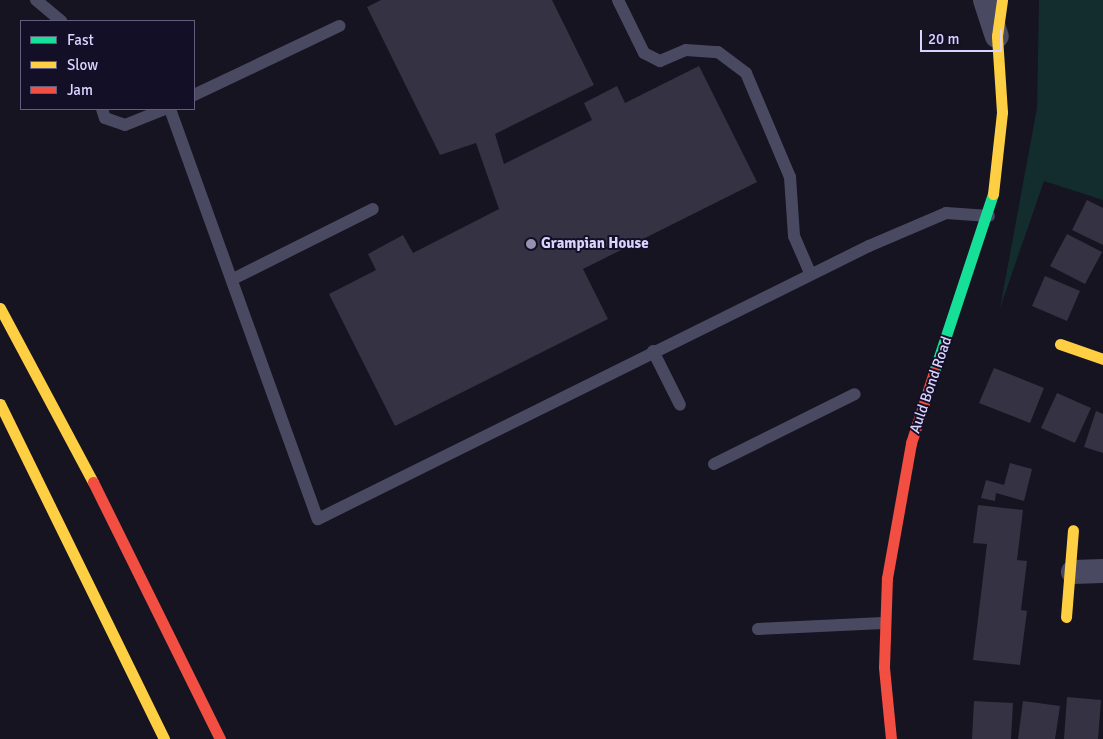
<!DOCTYPE html>
<html>
<head>
<meta charset="utf-8">
<style>
	body { margin:0 }
	#map { position:relative; width:1103px; height:739px; overflow:hidden; background:#161421; font-family:Signika,sans-serif }
	div>[style] { position:absolute }
	.green>* { inset:0; background:#132c2d }
	.building>* { inset:0; background:#343243 }
	.lane>* { height:12px; margin:-6px; padding:0 6px; transform-origin:6px; border-radius:6px; background:#4a4962 }
	.street>* { height:24px; margin:-12px; padding:0 12px; transform-origin:12px; border-radius:12px; background:#4a4962 }
	.fast>* { height:11px; margin:-5.5px; padding:0 5.5px; transform-origin:5.5px; border-radius:5.5px; background:#16e098 }
	.slow>* { height:11px; margin:-5.5px; padding:0 5.5px; transform-origin:5.5px; border-radius:5.5px; background:#ffcf43 }
	.jam>* { height:11px; margin:-5.5px; padding:0 5.5px; transform-origin:5.5px; border-radius:5.5px; background:#f24e42 }
	.dots>* { width:14px; height:14px; translate:-50% -50%; box-sizing:border-box; border:2px solid #130f26; border-radius:50% }
	span { translate:-50% -50%; white-space:nowrap; text-align:center; line-height:1.15; -webkit-text-stroke:4px #130f26; paint-order:stroke }
	.poi-label { font-size:15px; color:#d9d4ff; font-weight:700 }
	.left { translate:0 -50%; text-align:left }
	.street-label { font-size:15px; color:#d9d4ff }
	.legend { position:absolute; left:20px; top:20px; width:175px; height:90px; box-sizing:border-box; background:#130f26; border:1px solid #625e7d; margin:0; padding:6px 9px; list-style:none; font-size:15px; color:#d9d4ff }
	.legend li { display:flex; align-items:center; gap:10px; height:25px }
	.legend b { width:25px; border:1px solid #625e7d }
	.scale { position:absolute; left:920px; top:30px; width:82px; height:22px; box-sizing:border-box; border:2px solid #d9d4ff; border-top:0; padding-left:6px; font-size:15px; line-height:18px; white-space:nowrap; color:#d9d4ff; -webkit-text-stroke:4px #130f26; paint-order:stroke }
</style>
</head>
<body>
<div id="map">
	<div class="green">
		<div style="clip-path:polygon(1039px 0,1103px 0,1103px 200px,1044px 181px,1000px 308px,1037px 108px)"></div>
	</div>
	<div class="building">
		<div style="clip-path:polygon(381px 0,552px 0,594px 85px,495px 134px,504px 164px,592px 120px,584px 103px,617px 86px,625px 103px,699px 66px,757px 182px,583px 269px,608px 319px,395px 426px,329px 294px,376px 270px,368px 254px,403px 235px,413px 253px,499px 209px,476px 143px,440px 155px,367px 7px)"></div>
		<div style="clip-path:polygon(1087px 200px,1103px 208px,1103px 245px,1072px 230px)"></div>
		<div style="clip-path:polygon(1067px 234px,1102px 252px,1085px 284px,1050px 266px)"></div>
		<div style="clip-path:polygon(1045px 276px,1080px 291px,1067px 321px,1032px 306px)"></div>
		<div style="clip-path:polygon(994px 368px,1044px 388px,1030px 423px,979px 403px)"></div>
		<div style="clip-path:polygon(1057px 393px,1091px 408px,1075px 443px,1041px 428px)"></div>
		<div style="clip-path:polygon(1096px 411px,1103px 414px,1103px 453px,1084px 447px)"></div>
		<div style="clip-path:polygon(1010px 463px,1032px 469px,1024px 501px,996px 493px,995px 501px,981px 498px,986px 480px,1004px 485px)"></div>
		<div style="clip-path:polygon(978px 505px,1023px 510px,1017px 560px,1027px 561px,1021px 610px,1027px 611px,1020px 665px,973px 660px,987px 544px,973px 543px)"></div>
		<div style="clip-path:polygon(1067px 697px,1101px 700px,1098px 739px,1064px 739px)"></div>
		<div style="clip-path:polygon(974px 701px,1013px 703px,1011px 739px,972px 739px)"></div>
		<div style="clip-path:polygon(1023px 701px,1060px 706px,1055px 739px,1018px 739px)"></div>
	</div>
	<div class="lane">
		<div style="left:36px;top:0;width:33px;rotate:40deg"></div>
		<div style="left:618px;top:0;width:59px;rotate:63.9deg"></div>
		<div style="left:644px;top:53px;width:18px;rotate:27deg"></div>
		<div style="left:660px;top:61px;width:28px;rotate:-23deg"></div>
		<div style="left:686px;top:50px;width:32px;rotate:4deg"></div>
		<div style="left:718px;top:52px;width:35px;rotate:37deg"></div>
		<div style="left:746px;top:73px;width:113px;rotate:67.1deg"></div>
		<div style="left:790px;top:177px;width:59px;rotate:86.1deg"></div>
		<div style="left:794px;top:236px;width:40px;rotate:66.6deg"></div>
		<div style="left:194px;top:95px;width:161px;rotate:-25.4deg"></div>
		<div style="left:102px;top:109px;width:9px;rotate:72deg"></div>
		<div style="left:105px;top:118px;width:21px;rotate:19deg"></div>
		<div style="left:125px;top:125px;width:43px;rotate:-21.8deg"></div>
		<div style="left:170px;top:109px;width:436px;rotate:70.2deg"></div>
		<div style="left:318px;top:519px;width:615px;rotate:-26.36deg"></div>
		<div style="left:869px;top:246px;width:84px;rotate:-23.2deg"></div>
		<div style="left:946px;top:213px;width:43px;rotate:4deg"></div>
		<div style="left:235px;top:278px;width:154px;rotate:-26.6deg"></div>
		<div style="left:653px;top:351px;width:60px;rotate:63.4deg"></div>
		<div style="left:714px;top:464px;width:157px;rotate:-26.4deg"></div>
		<div style="left:758px;top:629px;width:125px;rotate:-2.7deg"></div>
	</div>
	<div class="street">
		<div style="left:985px;top:0;width:38px;rotate:72deg"></div>
		<div style="left:1073px;top:572px;width:30px;rotate:-2deg"></div>
	</div>
	<div class="fast">
		<div style="left:934px;top:372px;width:188px;rotate:-71.7deg"></div>
	</div>
	<div class="slow">
		<div style="left:993px;top:194px;width:82px;rotate:-83.7deg"></div>
		<div style="left:1002px;top:112px;width:76px;rotate:-93.8deg"></div>
		<div style="left:997px;top:36px;width:36px;rotate:-82deg"></div>
		<div style="left:0;top:308px;width:197px;rotate:61.9deg"></div>
		<div style="left:1060px;top:344px;width:46px;rotate:19.2deg"></div>
		<div style="left:0;top:404px;width:373px;rotate:63.9deg"></div>
		<div style="left:1066px;top:617px;width:87px;rotate:-85.4deg"></div>
	</div>
	<div class="jam">
		<div style="left:93px;top:482px;width:287px;rotate:63.7deg"></div>
		<div style="left:891px;top:739px;width:72px;rotate:-95.6deg"></div>
		<div style="left:884px;top:667px;width:89px;rotate:-88.1deg"></div>
		<div style="left:887px;top:578px;width:137px;rotate:-79.9deg"></div>
		<div style="left:911px;top:443px;width:75px;rotate:-72.1deg"></div>
	</div>
	<div class="dots">
		<div style="left:531px;top:244px;background:#9591b1"></div>
	</div>
	<div class="poi-label">
		<span class="left" style="left:541px;top:244px">Grampian House</span>
	</div>
	<div class="street-label">
		<span style="left:931px;top:385px;rotate:-71deg">Auld Bond Road</span>
	</div>
	<ul class="legend">
	<li><b style="height:6px;background:#16e098"></b>Fast</li>
	<li><b style="height:6px;background:#ffcf43"></b>Slow</li>
	<li><b style="height:6px;background:#f24e42"></b>Jam</li>
	</ul>
	<div class="scale">20 m</div>
</div>
</body>
</html>
